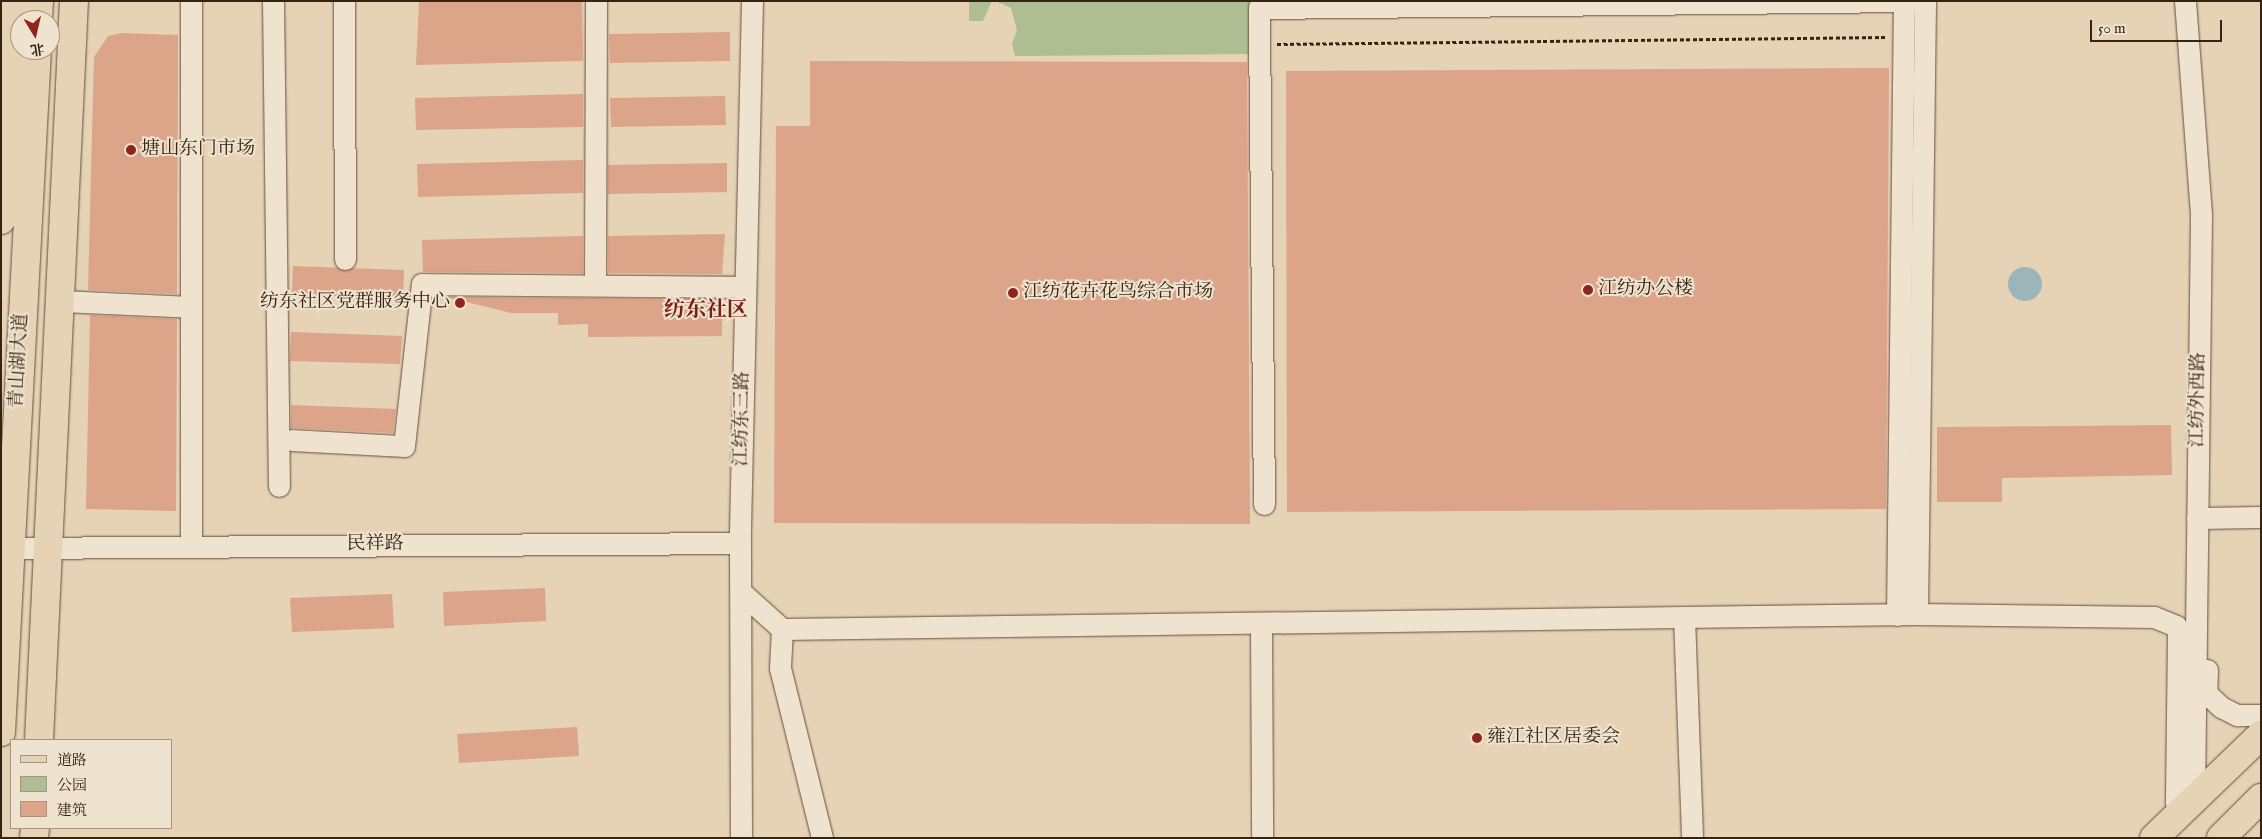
<!DOCTYPE html>
<html>
<head>
<meta charset="utf-8">
<style>
	body { margin:0 }
	#map { position:relative; width:2262px; height:839px; overflow:hidden; background:#e6d2b5; font-family:"IM FELL English","Noto Serif SC",serif }
	div>[style] { position:absolute }
	.green>* { inset:0; background:#aebd92 }
	.water>* { inset:0; background:#9cb5b9 }
	.round { border-radius:50% }
	.building>* { inset:0; background:#dca489 }
	.path>* { height:3px; margin-top:-1.5px; transform-origin:0; background:repeating-linear-gradient(90deg,#372311 0 4px,transparent 0 6.5px) }
	.roads { filter:drop-shadow(0 0 1px #634f3a) drop-shadow(0 0 1px #634f3a) }
	.minor>* { height:21px; margin:-10.5px; padding:0 10.5px; transform-origin:10.5px; border-radius:10.5px; background:#efe2cf }
	.major>* { height:28px; margin:-14px; padding:0 14px; transform-origin:14px; border-radius:14px; background:#e6d2b5 }
	.highway>* { height:28px; margin:-14px; padding:0 14px; transform-origin:14px; border-radius:14px; background:#e6d2b5 }
	.dots>* { width:14px; height:14px; translate:-50% -50%; box-sizing:border-box; border:2px solid #efe2cf; border-radius:50% }
	span { translate:-50% -50%; white-space:nowrap; text-align:center; line-height:1.15; -webkit-text-stroke:4px #efe2cf; paint-order:stroke }
	.poi-label { font-size:19px; color:#372311 }
	.left { translate:0 -50%; text-align:left }
	.right { translate:-100% -50%; text-align:right }
	.street-label { font-size:19px; color:#372311 }
	.quarter-label { font-size:21px; color:#7a1f14; font-weight:700 }
	.frame { position:absolute; inset:0; border:2px solid #372311; pointer-events:none }
	.legend { position:absolute; left:10px; top:739px; width:162px; height:90px; box-sizing:border-box; background:#efe2cf; border:1px solid #a59683; margin:0; padding:6px 9px; list-style:none; font-size:15px; color:#372311 }
	.legend li { display:flex; align-items:center; gap:10px; height:25px }
	.legend b { width:25px; border:1px solid #a59683 }
	.north { position:absolute; left:10px; top:10px; width:50px; height:50px; box-sizing:border-box; background:#efe2cf; border:1px solid #a59683; border-radius:50%; rotate:171deg; font-size:14px; font-weight:700; line-height:20px; text-align:center; color:#372311 }
	.north::after { content:''; display:block; margin:auto; width:18px; height:22px; background:#8f2418; clip-path:polygon(50% 0,100% 100%,50% 72%,0 100%) }
	.scale { position:absolute; left:2090px; top:20px; width:132px; height:22px; box-sizing:border-box; border:2px solid #372311; border-top:0; padding-left:6px; font-size:15px; line-height:18px; white-space:nowrap; color:#372311; -webkit-text-stroke:4px #efe2cf; paint-order:stroke }
</style>
</head>
<body>
<div id="map">
	<div class="green">
		<div style="clip-path:polygon(969px 1px,992px 1px,983px 21px,969px 21px)"></div>
		<div style="clip-path:polygon(995px 1px,1249px 1px,1249px 54px,1015px 56px,1012px 44px,1017px 30px,1011px 8px)"></div>
	</div>
	<div class="water">
		<div class="round" style="left:2008px;top:267px;width:34px;height:34px"></div>
	</div>
	<div class="building">
		<div style="clip-path:polygon(419px 1px,582px 1px,583px 61px,416px 65px)"></div>
		<div style="clip-path:polygon(730px 32px,730px 61px,610px 63px,609px 34px)"></div>
		<div style="clip-path:polygon(122px 33px,178px 35px,177px 294px,88px 290px,94px 57px,108px 36px)"></div>
		<div style="clip-path:polygon(810px 61px,1247px 62px,1250px 524px,774px 523px,776px 126px,810px 126px)"></div>
		<div style="clip-path:polygon(1889px 68px,1886px 509px,1287px 512px,1286px 71px)"></div>
		<div style="clip-path:polygon(583px 94px,583px 127px,416px 130px,415px 98px)"></div>
		<div style="clip-path:polygon(725px 96px,726px 125px,611px 127px,610px 98px)"></div>
		<div style="clip-path:polygon(583px 160px,583px 193px,418px 197px,417px 164px)"></div>
		<div style="clip-path:polygon(727px 163px,727px 192px,608px 194px,608px 165px)"></div>
		<div style="clip-path:polygon(725px 234px,722px 274px,608px 273px,608px 236px)"></div>
		<div style="clip-path:polygon(583px 236px,583px 273px,423px 272px,422px 240px)"></div>
		<div style="clip-path:polygon(293px 266px,404px 270px,403px 299px,292px 294px)"></div>
		<div style="clip-path:polygon(446px 297px,722px 299px,722px 336px,588px 337px,588px 324px,558px 325px,558px 313px,511px 313px)"></div>
		<div style="clip-path:polygon(90px 315px,177px 319px,176px 511px,86px 509px)"></div>
		<div style="clip-path:polygon(291px 332px,402px 336px,400px 364px,290px 361px)"></div>
		<div style="clip-path:polygon(291px 405px,396px 409px,393px 433px,291px 428px)"></div>
		<div style="clip-path:polygon(2171px 425px,2172px 475px,2002px 478px,2002px 502px,1937px 502px,1937px 427px)"></div>
		<div style="clip-path:polygon(545px 588px,546px 621px,444px 626px,443px 592px)"></div>
		<div style="clip-path:polygon(392px 594px,394px 628px,292px 632px,290px 598px)"></div>
		<div style="clip-path:polygon(577px 727px,579px 756px,459px 763px,457px 734px)"></div>
	</div>
	<div class="path">
		<div style="left:1277px;top:44px;width:609px;rotate:-0.66deg"></div>
	</div>
	<div class="roads">
		<div class="minor">
			<div style="left:191px;top:1px;width:535px;rotate:90deg"></div>
			<div style="left:273px;top:1px;width:485px;rotate:89.3deg"></div>
			<div style="left:344px;top:1px;width:258px;rotate:89.8deg"></div>
			<div style="left:2185px;top:1px;width:216px;rotate:85.7deg"></div>
			<div style="left:2201px;top:216px;width:584px;rotate:90.69deg"></div>
			<div style="left:595px;top:285px;width:284px;rotate:-89.8deg"></div>
			<div style="left:61px;top:301px;width:130px;rotate:2.6deg"></div>
			<div style="left:292px;top:440px;width:112px;rotate:3.1deg"></div>
			<div style="left:404px;top:446px;width:163px;rotate:-83.7deg"></div>
			<div style="left:422px;top:284px;width:323px;rotate:0.5deg"></div>
			<div style="left:1264px;top:504px;width:496px;rotate:-90.6deg"></div>
			<div style="left:1259px;top:8px;width:649px;rotate:-0.62deg"></div>
			<div style="left:2197px;top:518px;width:64px;rotate:-0.9deg"></div>
			<div style="left:10px;top:548px;width:730px;rotate:-0.39deg"></div>
			<div style="left:741px;top:592px;width:55px;rotate:42.1deg"></div>
			<div style="left:782px;top:629px;width:1135px;rotate:-0.76deg"></div>
			<div style="left:1917px;top:614px;width:237px;rotate:0.7deg"></div>
			<div style="left:2154px;top:617px;width:24px;rotate:22deg"></div>
			<div style="left:2176px;top:626px;width:8px;rotate:76deg"></div>
			<div style="left:2178px;top:634px;width:169px;rotate:90.7deg"></div>
			<div style="left:1917px;top:614px;width:613px;rotate:-89.25deg"></div>
			<div style="left:1897px;top:615px;width:614px;rotate:-89.35deg"></div>
			<div style="left:1684px;top:617px;width:221px;rotate:87.9deg"></div>
			<div style="left:1261px;top:623px;width:215px;rotate:89.7deg"></div>
			<div style="left:782px;top:629px;width:39px;rotate:93deg"></div>
			<div style="left:780px;top:668px;width:175px;rotate:76.1deg"></div>
			<div style="left:2207px;top:670px;width:23px;rotate:92deg"></div>
			<div style="left:2206px;top:693px;width:21px;rotate:43deg"></div>
			<div style="left:2221px;top:707px;width:18px;rotate:27deg"></div>
			<div style="left:2237px;top:715px;width:24px"></div>
			<div style="left:741px;top:838px;width:308px;rotate:-90.2deg"></div>
			<div style="left:740px;top:530px;width:529px;rotate:-88.7deg"></div>
		</div>
		<div class="major">
			<div style="left:38px;top:20px;width:19px;rotate:-87deg"></div>
			<div style="left:1px;top:220px;width:219px;rotate:-86.9deg"></div>
			<div style="left:1px;top:732px;width:683px;rotate:-86.98deg"></div>
			<div style="left:39px;top:740px;width:740px;rotate:-87.29deg"></div>
			<div style="left:34px;top:838px;width:10px;rotate:-84deg"></div>
			<div style="left:2154px;top:838px;width:149px;rotate:-43.9deg"></div>
		</div>
		<div class="highway">
			<div style="left:2221px;top:838px;width:57px;rotate:-45deg"></div>
		</div>
	</div>
	<div class="dots">
		<div style="left:131px;top:150px;background:#8f2418"></div>
		<div style="left:1588px;top:290px;background:#8f2418"></div>
		<div style="left:1013px;top:293px;background:#8f2418"></div>
		<div style="left:460px;top:303px;background:#8f2418"></div>
		<div style="left:1477px;top:738px;background:#8f2418"></div>
	</div>
	<div class="poi-label">
		<span class="left" style="left:141px;top:150px">塘山东门市场</span>
		<span class="left" style="left:1598px;top:290px">江纺办公楼</span>
		<span class="left" style="left:1023px;top:293px">江纺花卉花鸟综合市场</span>
		<span class="right" style="left:450px;top:303px">纺东社区党群服务中心</span>
		<span class="left" style="left:1487px;top:738px">雍江社区居委会</span>
	</div>
	<div class="street-label">
		<span style="left:20px;top:361px;rotate:-87deg">青山湖大道</span>
		<span style="left:2199px;top:400px;rotate:-89deg">江纺外西路</span>
		<span style="left:743px;top:419px;rotate:-89deg">江纺东三路</span>
		<span style="left:375px;top:545px">民祥路</span>
	</div>
	<div class="quarter-label">
		<span style="left:706px;top:311px">纺东社区</span>
	</div>
	<div class="frame"></div>
	<ul class="legend">
	<li><b style="height:6px;background:#e6d2b5"></b>道路</li>
	<li><b style="height:14px;background:#aebd92"></b>公园</li>
	<li><b style="height:14px;background:#dca489"></b>建筑</li>
	</ul>
	<div class="north">北</div>
	<div class="scale">50 m</div>
</div>
</body>
</html>
